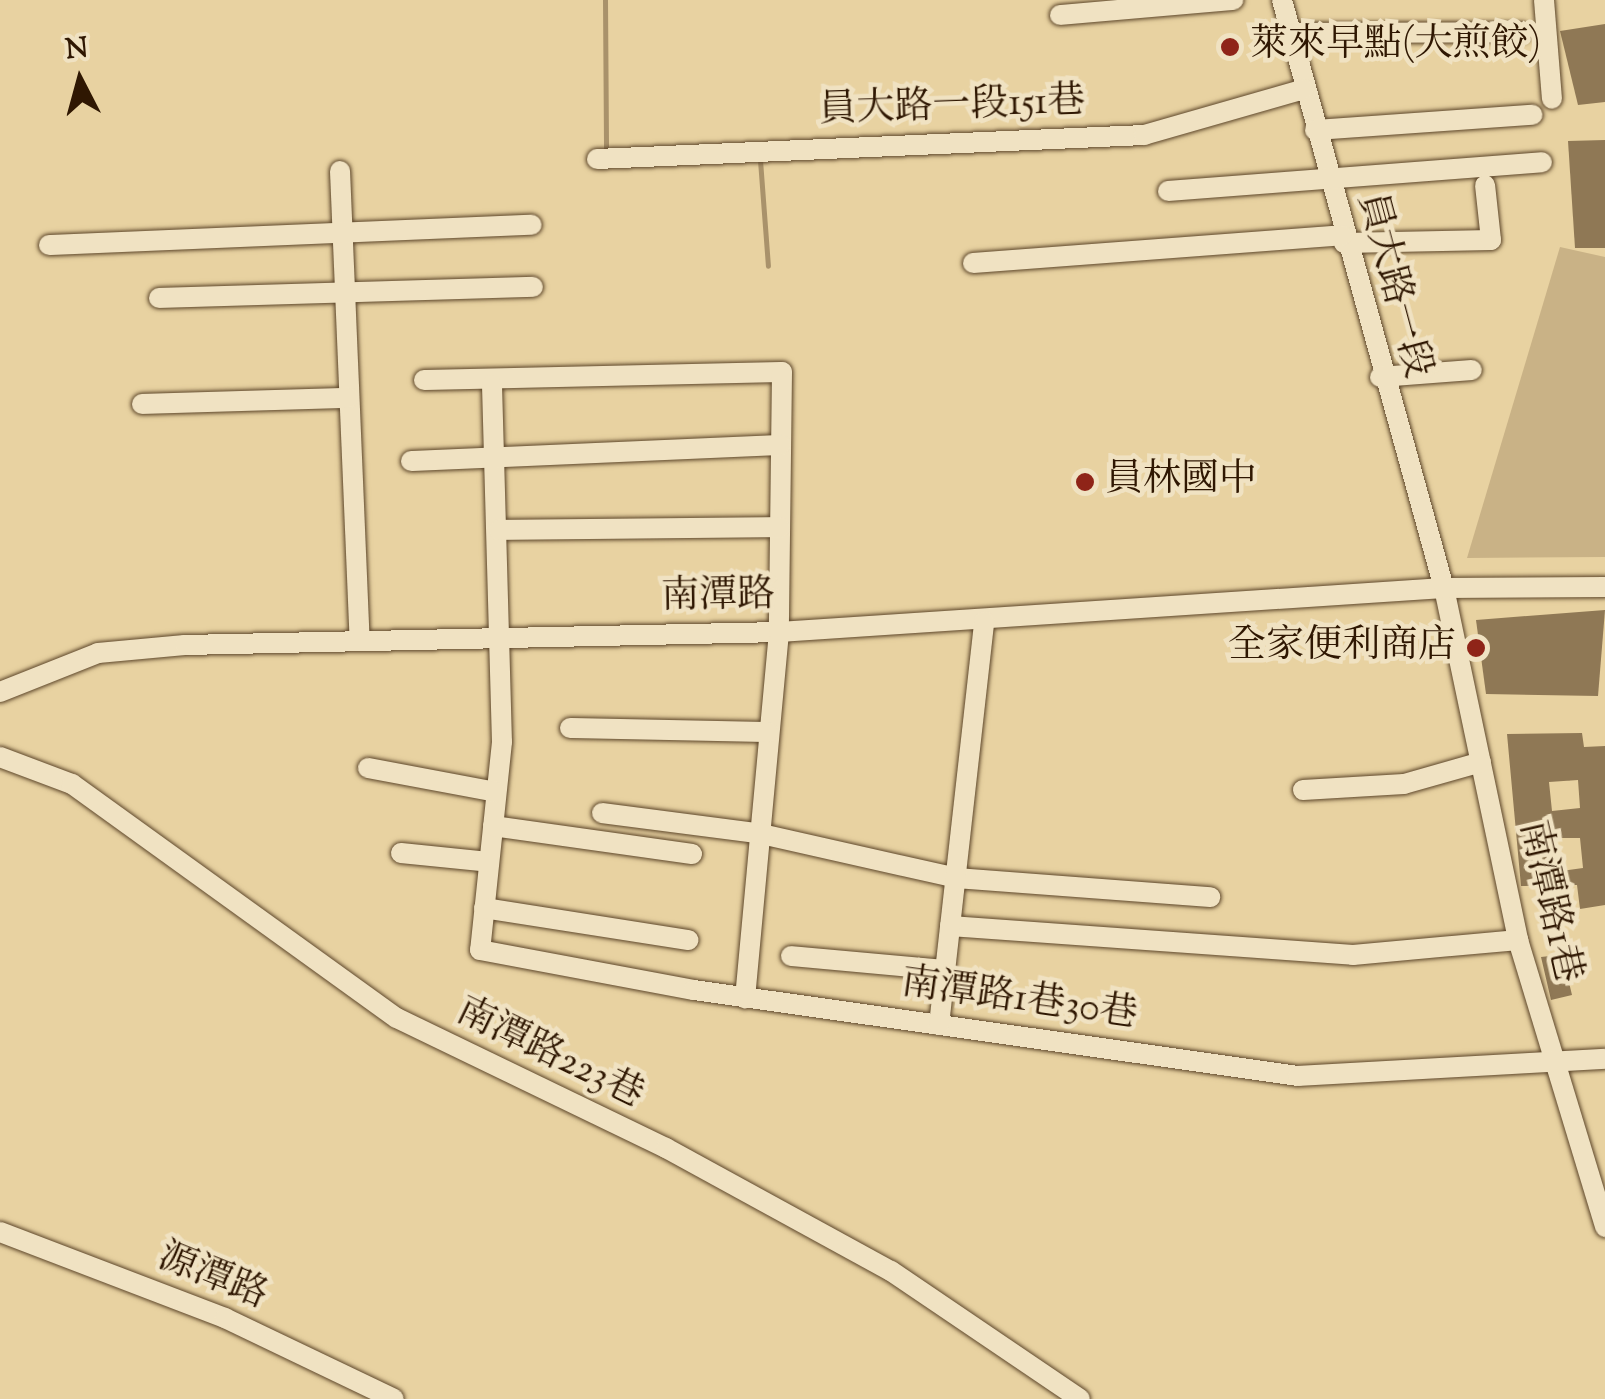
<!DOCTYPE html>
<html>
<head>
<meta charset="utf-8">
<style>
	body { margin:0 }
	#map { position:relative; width:1605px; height:1399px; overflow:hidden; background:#e8d2a1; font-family:"Sorts Mill Goudy","Noto Serif TC",serif }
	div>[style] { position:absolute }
	.green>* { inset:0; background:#c9b286 }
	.stream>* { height:5px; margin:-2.5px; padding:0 2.5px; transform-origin:2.5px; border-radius:2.5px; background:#a9926b }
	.building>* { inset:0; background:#8f7855 }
	.roads { filter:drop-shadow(0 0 2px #5d462a) drop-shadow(0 0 2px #5d462a) }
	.minor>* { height:20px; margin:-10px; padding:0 10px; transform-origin:10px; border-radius:10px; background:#f0e2c2 }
	.dots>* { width:28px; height:28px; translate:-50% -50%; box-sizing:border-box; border:5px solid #f0e2c2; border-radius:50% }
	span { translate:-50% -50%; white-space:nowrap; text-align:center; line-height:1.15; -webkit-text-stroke:9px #f0e2c2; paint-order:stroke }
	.poi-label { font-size:38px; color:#2f1702 }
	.left { translate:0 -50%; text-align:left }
	.right { translate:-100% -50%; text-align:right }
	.street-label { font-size:38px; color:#2f1702 }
	.north { position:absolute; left:30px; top:30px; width:100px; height:100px; -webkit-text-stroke:8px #f0e2c2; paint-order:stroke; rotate:354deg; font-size:28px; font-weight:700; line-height:40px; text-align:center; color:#2f1702 }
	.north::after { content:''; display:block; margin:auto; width:35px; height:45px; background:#2f1702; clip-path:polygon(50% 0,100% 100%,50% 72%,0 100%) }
</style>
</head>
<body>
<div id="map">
	<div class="green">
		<div style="clip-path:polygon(1560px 247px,1605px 257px,1605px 557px,1467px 558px)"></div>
	</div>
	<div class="stream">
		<div style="left:605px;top:0;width:151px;rotate:89.6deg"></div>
		<div style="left:760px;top:160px;width:106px;rotate:85.7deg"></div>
	</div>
	<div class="building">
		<div style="clip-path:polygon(1605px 24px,1605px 102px,1578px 105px,1560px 31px)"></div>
		<div style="clip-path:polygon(1605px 140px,1605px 248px,1575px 248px,1568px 141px)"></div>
		<div style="clip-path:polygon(1605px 610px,1598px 696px,1486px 694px,1476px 620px)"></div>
		<div style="clip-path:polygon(evenodd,1582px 733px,1584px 747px,1605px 746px,1605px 905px,1580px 909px,1577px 885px,1521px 886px,1507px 734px,1582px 733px,1578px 780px,1580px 808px,1552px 811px,1549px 782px,1578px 780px,1582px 733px,1552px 838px,1580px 838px,1583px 868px,1554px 872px,1552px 838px)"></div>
		<div style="clip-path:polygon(1586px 952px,1589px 970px,1567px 974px,1572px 995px,1551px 1000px,1541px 957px)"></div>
	</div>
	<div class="roads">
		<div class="minor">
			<div style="left:1282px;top:0;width:610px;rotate:74.6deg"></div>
			<div style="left:1444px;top:588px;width:360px;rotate:78.1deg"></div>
			<div style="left:1518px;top:940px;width:300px;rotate:73.1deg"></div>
			<div style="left:1544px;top:0;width:99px;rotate:85.4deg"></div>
			<div style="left:1060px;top:15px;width:174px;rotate:-5deg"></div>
			<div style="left:1290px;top:33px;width:232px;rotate:-0.2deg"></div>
			<div style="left:1315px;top:130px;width:218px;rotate:-4deg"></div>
			<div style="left:597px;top:159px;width:548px;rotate:-2.51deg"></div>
			<div style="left:1144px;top:135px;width:166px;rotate:-16deg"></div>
			<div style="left:340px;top:171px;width:470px;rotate:87.6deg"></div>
			<div style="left:1168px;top:191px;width:375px;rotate:-4.4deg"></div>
			<div style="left:1344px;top:243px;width:147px;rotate:-1.2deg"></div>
			<div style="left:1491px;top:240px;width:55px;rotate:-96.2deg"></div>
			<div style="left:49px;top:245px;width:483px;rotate:-2.4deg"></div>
			<div style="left:973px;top:263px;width:370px;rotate:-4.3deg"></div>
			<div style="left:159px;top:298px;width:374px;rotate:-1.7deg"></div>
			<div style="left:1380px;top:377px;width:92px;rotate:-4.4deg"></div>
			<div style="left:424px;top:380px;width:358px;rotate:-1.3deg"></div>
			<div style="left:782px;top:372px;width:260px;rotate:90.7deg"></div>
			<div style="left:779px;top:632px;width:368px;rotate:95.3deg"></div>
			<div style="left:492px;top:385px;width:357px;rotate:88.4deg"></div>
			<div style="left:502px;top:742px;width:209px;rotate:96deg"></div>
			<div style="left:480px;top:950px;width:218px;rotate:10.6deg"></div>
			<div style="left:694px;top:990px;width:610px;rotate:8.1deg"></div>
			<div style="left:1298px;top:1076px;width:307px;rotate:-3.2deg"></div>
			<div style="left:142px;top:404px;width:207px;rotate:-1.7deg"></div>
			<div style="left:411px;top:461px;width:370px;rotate:-2.5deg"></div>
			<div style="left:499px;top:530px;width:281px;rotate:-0.6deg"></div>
			<div style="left:0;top:692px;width:105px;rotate:-21.7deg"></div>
			<div style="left:98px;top:653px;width:87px;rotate:-5.3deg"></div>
			<div style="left:185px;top:645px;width:594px;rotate:-1.25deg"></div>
			<div style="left:779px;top:632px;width:666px;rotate:-3.79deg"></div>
			<div style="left:1444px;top:588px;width:161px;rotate:-0.4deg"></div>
			<div style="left:570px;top:728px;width:198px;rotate:1.2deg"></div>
			<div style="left:0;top:757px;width:77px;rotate:20.6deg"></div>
			<div style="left:72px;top:784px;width:400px;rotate:35.8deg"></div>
			<div style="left:397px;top:1018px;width:299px;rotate:25.8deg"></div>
			<div style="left:666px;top:1148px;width:256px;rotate:28.7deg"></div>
			<div style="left:891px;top:1271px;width:228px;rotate:34.1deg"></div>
			<div style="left:368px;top:768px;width:130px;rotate:10.6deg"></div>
			<div style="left:1303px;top:790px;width:101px;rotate:-3.4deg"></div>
			<div style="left:1404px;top:784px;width:80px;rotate:-15.9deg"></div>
			<div style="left:602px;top:813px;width:156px;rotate:7.4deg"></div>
			<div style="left:757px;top:833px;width:204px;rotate:12.7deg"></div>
			<div style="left:956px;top:878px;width:255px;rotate:4.3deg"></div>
			<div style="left:493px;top:826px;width:201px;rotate:8deg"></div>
			<div style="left:401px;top:853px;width:88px;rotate:5.8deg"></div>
			<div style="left:484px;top:908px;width:207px;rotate:8.9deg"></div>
			<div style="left:950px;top:926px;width:404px;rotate:4.1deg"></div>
			<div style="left:1353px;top:955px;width:166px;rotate:-5.2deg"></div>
			<div style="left:791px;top:956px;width:155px;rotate:5.2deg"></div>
			<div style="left:939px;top:1025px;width:406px;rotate:-83.6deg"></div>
			<div style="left:0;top:1232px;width:241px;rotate:20.9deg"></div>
			<div style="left:225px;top:1318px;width:187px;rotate:25.6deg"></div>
		</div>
	</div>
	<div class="dots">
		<div style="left:1230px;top:47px;background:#8f2418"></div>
		<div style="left:1085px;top:482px;background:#8f2418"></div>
		<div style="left:1476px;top:648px;background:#8f2418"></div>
	</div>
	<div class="poi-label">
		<span class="left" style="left:1250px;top:47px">萊來早點(大煎餃)</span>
		<span class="left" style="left:1105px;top:482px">員林國中</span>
		<span class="right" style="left:1456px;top:648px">全家便利商店</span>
	</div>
	<div class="street-label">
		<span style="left:952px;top:108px;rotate:-2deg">員大路一段151巷</span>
		<span style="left:1392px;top:286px;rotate:75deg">員大路一段</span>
		<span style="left:718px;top:598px;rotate:-1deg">南潭路</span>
		<span style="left:1548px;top:902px;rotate:77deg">南潭路1巷</span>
		<span style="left:1019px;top:1001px;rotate:8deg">南潭路1巷30巷</span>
		<span style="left:549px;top:1055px;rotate:26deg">南潭路223巷</span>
		<span style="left:212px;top:1278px;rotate:22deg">源潭路</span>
	</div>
	<div class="north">N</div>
</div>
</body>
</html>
